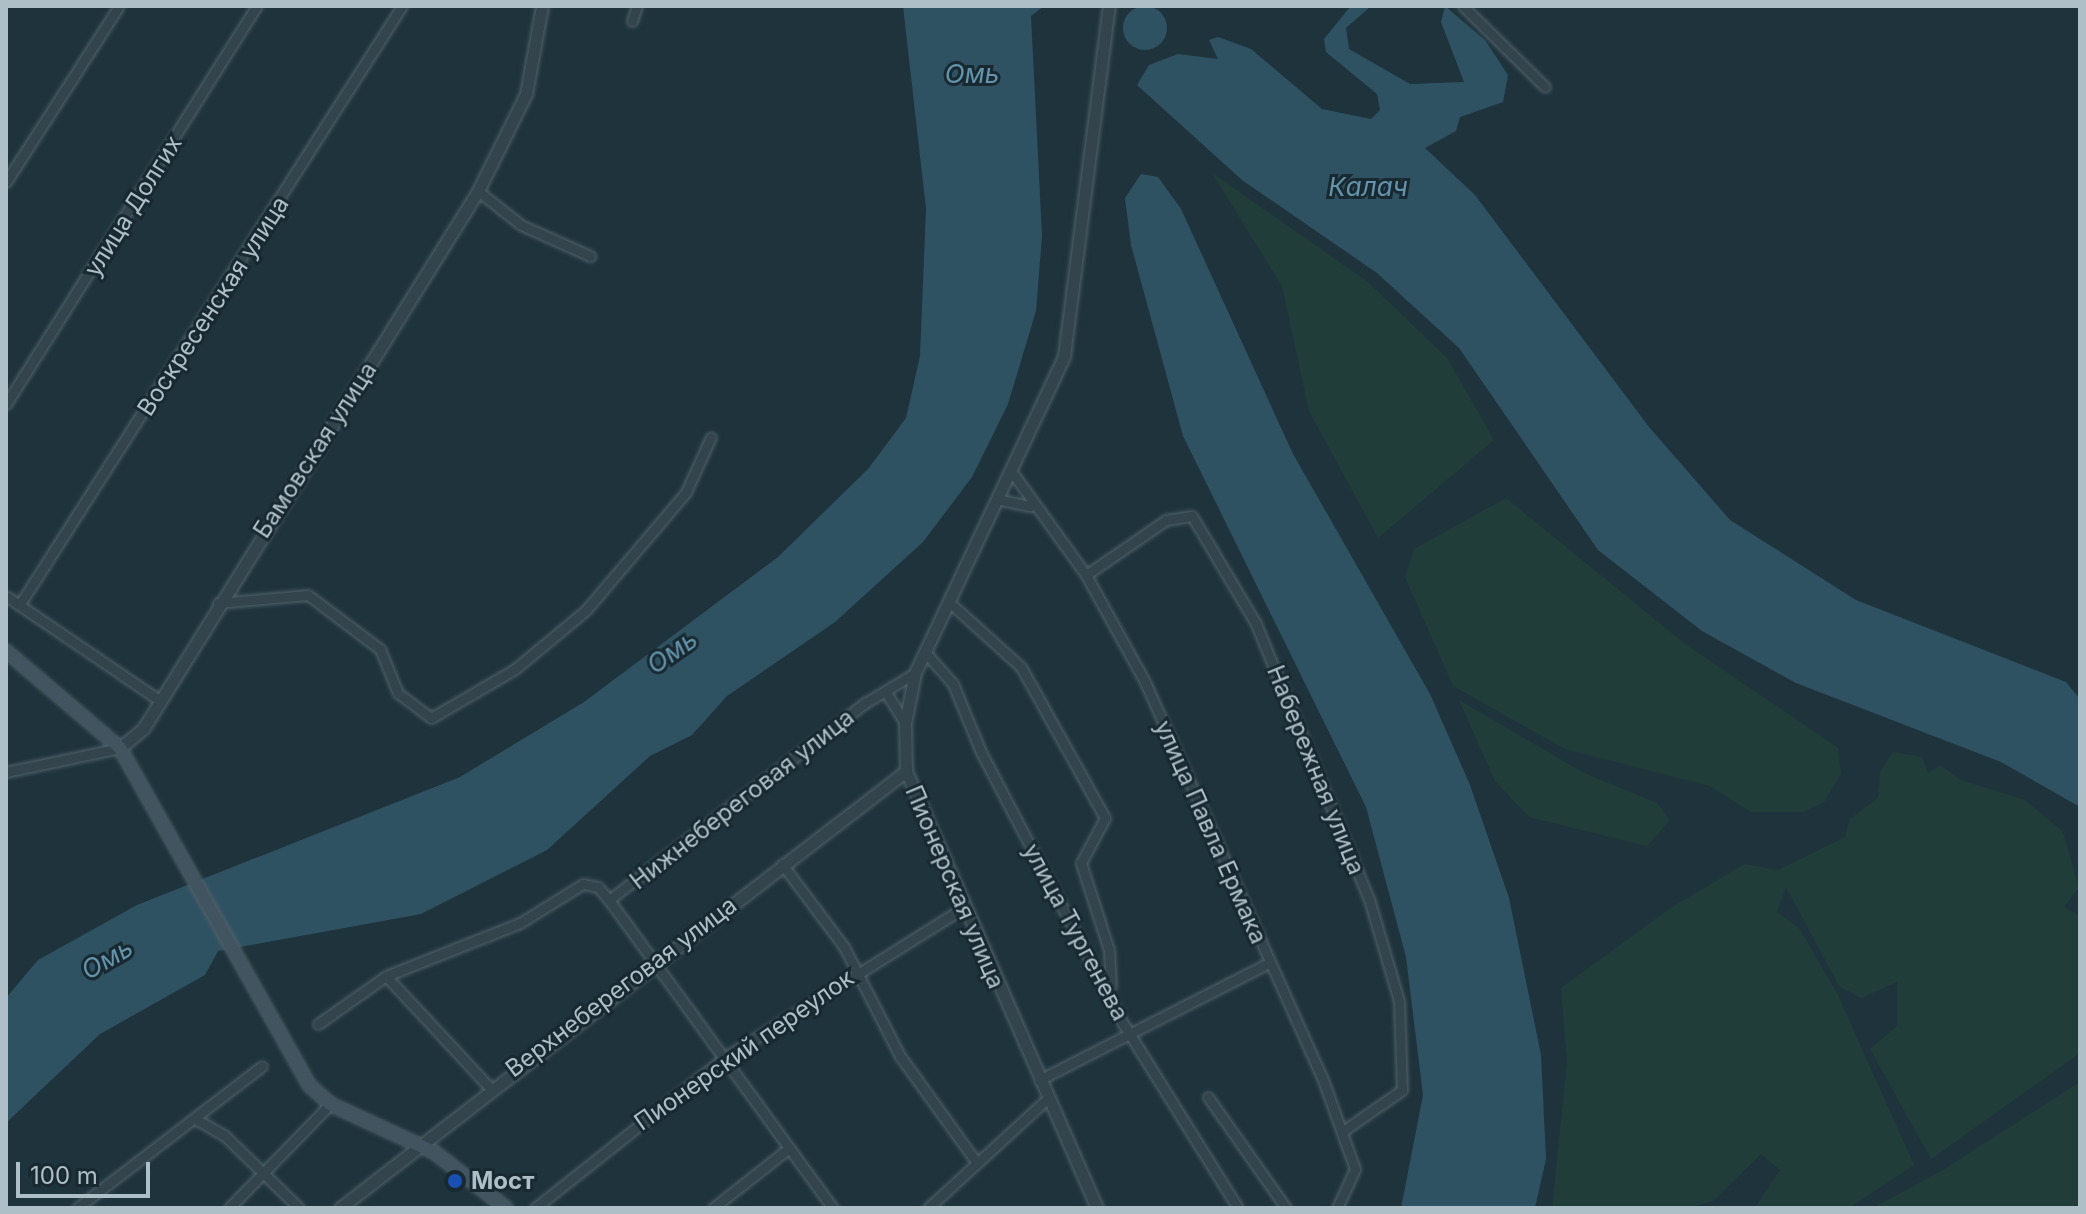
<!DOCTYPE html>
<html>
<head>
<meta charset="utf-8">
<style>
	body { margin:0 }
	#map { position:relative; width:2086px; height:1214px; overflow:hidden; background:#1f333c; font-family:Inter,sans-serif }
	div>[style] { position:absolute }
	.green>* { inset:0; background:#213d39 }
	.water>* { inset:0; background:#2f5263 }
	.round { border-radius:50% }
	.roads { filter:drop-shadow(0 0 2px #51626a) drop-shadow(0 0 2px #51626a) }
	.minor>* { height:9px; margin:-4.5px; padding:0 4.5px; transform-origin:4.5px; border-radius:4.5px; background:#33444c }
	.tertiary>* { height:11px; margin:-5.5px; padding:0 5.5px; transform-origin:5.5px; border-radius:5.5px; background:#33444c }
	.secondary>* { height:12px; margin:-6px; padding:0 6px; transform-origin:6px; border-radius:6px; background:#41545f }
	.dots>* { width:22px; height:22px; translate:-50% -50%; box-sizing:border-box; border:4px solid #192931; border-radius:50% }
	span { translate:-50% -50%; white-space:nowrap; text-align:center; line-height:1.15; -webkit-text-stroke:6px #192931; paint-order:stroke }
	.street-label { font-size:24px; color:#aebfc8 }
	.poi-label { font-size:24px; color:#aebfc8; font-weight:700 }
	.left { translate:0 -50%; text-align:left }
	.water-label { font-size:26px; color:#6394ab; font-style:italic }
	.frame { position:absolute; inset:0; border:8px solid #aebfc8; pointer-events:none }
	.scale { position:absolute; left:16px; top:1162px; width:134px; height:36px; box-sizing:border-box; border:4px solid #aebfc8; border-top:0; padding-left:10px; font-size:24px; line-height:28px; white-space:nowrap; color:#aebfc8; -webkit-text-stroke:6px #192931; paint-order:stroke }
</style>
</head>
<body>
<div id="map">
	<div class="green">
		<div style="clip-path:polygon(1212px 173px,1368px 282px,1447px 358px,1494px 440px,1378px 538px,1309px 411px,1282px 286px)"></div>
		<div style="clip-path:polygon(1506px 498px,1684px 643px,1838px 748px,1841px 773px,1824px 802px,1803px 812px,1751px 812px,1710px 786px,1565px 749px,1453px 686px,1405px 577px,1414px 549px)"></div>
		<div style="clip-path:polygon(1459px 700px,1584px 773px,1657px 803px,1670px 820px,1647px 846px,1529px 817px,1495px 781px)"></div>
		<div style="clip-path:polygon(1893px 752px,1922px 757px,1928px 773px,1940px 765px,1961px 780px,2025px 800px,2063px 832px,2079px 887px,2064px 907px,2080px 916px,2080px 1053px,1931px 1159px,1870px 1049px,1897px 1026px,1897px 982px,1861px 998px,1839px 986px,1786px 887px,1777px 912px,1799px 928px,1837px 993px,1914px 1165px,1849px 1208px,1755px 1208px,1780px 1170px,1761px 1154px,1713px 1201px,1688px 1208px,1552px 1208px,1567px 1062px,1561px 988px,1672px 907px,1745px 864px,1778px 870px,1845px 837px,1850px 819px,1878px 798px,1880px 772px)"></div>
		<div style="clip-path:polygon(2080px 1082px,2080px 1208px,1873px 1208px,1943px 1170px)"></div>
	</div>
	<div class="water">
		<div class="round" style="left:1123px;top:6px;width:44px;height:44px"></div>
		<div style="clip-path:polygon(903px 6px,1044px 6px,1031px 16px,1042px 236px,1036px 311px,1008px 404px,972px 477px,923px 542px,835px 622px,727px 696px,692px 735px,650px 756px,547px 850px,421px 914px,218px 951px,205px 975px,100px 1034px,6px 1123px,6px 998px,38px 960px,137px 905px,460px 777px,584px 702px,778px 557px,868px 469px,906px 418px,920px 356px,926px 209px)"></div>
		<div style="clip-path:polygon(1351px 6px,1371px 6px,1346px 28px,1349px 49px,1410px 84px,1464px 82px,1441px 22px,1445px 6px,1485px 40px,1508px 75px,1503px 102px,1460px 117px,1456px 131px,1425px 148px,1475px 195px,1649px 427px,1730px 520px,1856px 600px,2066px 682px,2080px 699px,2080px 807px,2001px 762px,1796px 683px,1702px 631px,1598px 550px,1459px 348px,1377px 273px,1242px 180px,1137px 85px,1149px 65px,1178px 54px,1218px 59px,1209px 40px,1218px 37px,1251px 49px,1322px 109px,1371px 119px,1380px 110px,1377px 94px,1326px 52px,1324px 39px)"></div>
		<div style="clip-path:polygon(1141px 174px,1158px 177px,1181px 209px,1293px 454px,1430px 694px,1470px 785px,1509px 898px,1541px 1055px,1546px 1159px,1535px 1208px,1401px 1208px,1423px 1095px,1406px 957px,1366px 807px,1183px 436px,1131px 245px,1125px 198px)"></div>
	</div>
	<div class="roads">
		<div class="minor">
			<div style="left:1463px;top:6px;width:115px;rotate:44.6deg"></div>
			<div style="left:632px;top:21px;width:16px;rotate:-72deg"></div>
			<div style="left:6px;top:182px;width:209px;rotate:-57.3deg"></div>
			<div style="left:478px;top:191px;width:55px;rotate:38.3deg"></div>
			<div style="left:521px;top:225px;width:76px;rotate:24.2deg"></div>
			<div style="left:6px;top:404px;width:471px;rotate:-57.8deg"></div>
			<div style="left:1014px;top:475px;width:123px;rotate:54.2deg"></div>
			<div style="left:1086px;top:575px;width:122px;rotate:61.1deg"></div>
			<div style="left:1145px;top:682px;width:433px;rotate:65.9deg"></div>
			<div style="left:1322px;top:1077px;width:98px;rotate:70.3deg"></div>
			<div style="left:1355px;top:1169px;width:43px;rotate:114.8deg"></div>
			<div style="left:1001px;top:500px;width:30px;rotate:12deg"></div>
			<div style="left:1086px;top:575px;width:97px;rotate:-34.5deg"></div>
			<div style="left:1166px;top:520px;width:26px;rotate:-9deg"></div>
			<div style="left:1192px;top:516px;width:126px;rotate:59.3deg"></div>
			<div style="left:1256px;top:624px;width:297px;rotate:67.7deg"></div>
			<div style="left:1369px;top:899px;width:106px;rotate:73.6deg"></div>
			<div style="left:1399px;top:1001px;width:89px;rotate:88.1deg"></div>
			<div style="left:1402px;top:1090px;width:72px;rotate:145.2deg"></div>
			<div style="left:6px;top:596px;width:185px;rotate:34.2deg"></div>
			<div style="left:949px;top:602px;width:97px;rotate:42.1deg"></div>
			<div style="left:1021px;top:667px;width:173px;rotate:60.9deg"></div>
			<div style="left:1105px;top:818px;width:51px;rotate:118.1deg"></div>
			<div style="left:1081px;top:863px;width:91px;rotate:72.2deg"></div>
			<div style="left:1109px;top:950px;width:36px;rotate:87deg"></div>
			<div style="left:218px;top:603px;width:90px;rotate:-5.1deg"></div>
			<div style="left:308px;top:595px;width:90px;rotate:36.9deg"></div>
			<div style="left:380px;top:649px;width:48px;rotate:67.8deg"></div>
			<div style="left:398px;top:693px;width:41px;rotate:37.1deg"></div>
			<div style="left:431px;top:718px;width:97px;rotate:-30.3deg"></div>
			<div style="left:515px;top:669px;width:92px;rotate:-39.7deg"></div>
			<div style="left:586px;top:610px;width:155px;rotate:-49.7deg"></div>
			<div style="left:686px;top:492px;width:60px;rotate:-65.6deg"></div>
			<div style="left:20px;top:604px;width:710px;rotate:-57.43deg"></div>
			<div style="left:925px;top:652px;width:43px;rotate:48.8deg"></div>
			<div style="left:953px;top:684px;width:74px;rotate:67.6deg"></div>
			<div style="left:981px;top:752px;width:308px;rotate:62.4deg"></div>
			<div style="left:1124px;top:1025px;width:216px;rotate:58.1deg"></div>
			<div style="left:885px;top:691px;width:38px;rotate:58deg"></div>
			<div style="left:6px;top:772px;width:116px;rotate:-11.9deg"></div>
			<div style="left:782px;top:864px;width:104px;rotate:53.2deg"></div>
			<div style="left:844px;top:947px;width:123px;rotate:62.8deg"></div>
			<div style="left:900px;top:1056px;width:132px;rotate:54.3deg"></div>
			<div style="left:609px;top:900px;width:381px;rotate:54deg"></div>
			<div style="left:386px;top:976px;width:151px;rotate:47.1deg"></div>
			<div style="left:318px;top:1024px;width:83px;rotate:-35.2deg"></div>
			<div style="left:386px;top:976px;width:144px;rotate:-21.6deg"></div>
			<div style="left:520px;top:923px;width:74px;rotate:-31.8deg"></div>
			<div style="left:583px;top:884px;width:15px;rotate:11deg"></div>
			<div style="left:598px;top:887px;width:17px;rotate:50deg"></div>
			<div style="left:609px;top:900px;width:323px;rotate:-37.6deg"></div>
			<div style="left:865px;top:703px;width:58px;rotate:-31deg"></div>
			<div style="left:1039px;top:1080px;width:258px;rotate:-27deg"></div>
			<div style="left:1208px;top:1097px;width:136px;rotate:54.9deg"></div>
			<div style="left:194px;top:1118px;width:34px;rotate:30deg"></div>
			<div style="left:224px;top:1135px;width:105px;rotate:44.2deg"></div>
			<div style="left:77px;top:1208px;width:233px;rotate:-37.5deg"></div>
			<div style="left:229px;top:1208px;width:145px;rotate:-45.8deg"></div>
			<div style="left:535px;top:1208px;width:241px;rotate:-38.4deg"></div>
			<div style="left:724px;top:1058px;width:282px;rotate:-32.1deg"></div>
			<div style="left:713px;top:1208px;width:97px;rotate:-38.3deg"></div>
			<div style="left:928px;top:1208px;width:161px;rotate:-42.5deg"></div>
		</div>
		<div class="tertiary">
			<div style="left:120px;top:748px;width:30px;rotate:-40deg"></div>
			<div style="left:143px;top:729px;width:634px;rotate:-58.09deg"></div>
			<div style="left:478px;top:191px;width:108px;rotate:-63.7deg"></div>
			<div style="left:526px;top:94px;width:89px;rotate:-79.7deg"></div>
			<div style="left:340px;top:1208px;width:715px;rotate:-37.67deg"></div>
			<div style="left:1097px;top:1208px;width:477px;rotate:-113.6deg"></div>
			<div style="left:906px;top:771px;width:48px;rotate:-91.2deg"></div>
			<div style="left:905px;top:723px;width:51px;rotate:-78.7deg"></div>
			<div style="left:915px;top:673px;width:350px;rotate:-64.8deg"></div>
			<div style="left:1064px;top:356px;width:353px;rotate:-82.7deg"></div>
		</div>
		<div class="secondary">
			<div style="left:6px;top:651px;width:150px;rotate:40.4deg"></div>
			<div style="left:120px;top:748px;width:386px;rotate:60.7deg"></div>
			<div style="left:309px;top:1085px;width:28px;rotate:42deg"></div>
			<div style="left:330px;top:1104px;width:115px;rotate:24.8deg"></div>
			<div style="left:434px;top:1152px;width:91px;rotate:37.9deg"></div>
		</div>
	</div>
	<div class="dots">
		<div style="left:455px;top:1181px;background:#1a4fb4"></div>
	</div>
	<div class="street-label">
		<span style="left:133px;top:206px;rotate:-58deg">улица Долгих</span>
		<span style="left:213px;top:306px;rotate:-57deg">Воскресенская улица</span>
		<span style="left:315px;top:450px;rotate:-57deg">Бамовская улица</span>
		<span style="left:1316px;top:770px;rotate:68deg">Набережная улица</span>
		<span style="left:742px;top:799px;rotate:-38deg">Нижнебереговая улица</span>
		<span style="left:1211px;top:832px;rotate:66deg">улица Павла Ермака</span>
		<span style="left:955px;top:887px;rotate:67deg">Пионерская улица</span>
		<span style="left:1076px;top:932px;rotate:62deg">улица Тургенева</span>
		<span style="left:621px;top:987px;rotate:-37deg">Верхнебереговая улица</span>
		<span style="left:744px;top:1050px;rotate:-35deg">Пионерский переулок</span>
	</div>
	<div class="poi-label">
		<span class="left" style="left:471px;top:1181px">Мост</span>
	</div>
	<div class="water-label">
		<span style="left:972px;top:74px">Омь</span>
		<span style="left:1368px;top:187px">Калач</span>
		<span style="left:672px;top:652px;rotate:-35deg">Омь</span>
		<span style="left:107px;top:959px;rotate:-30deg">Омь</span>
	</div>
	<div class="frame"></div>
	<div class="scale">100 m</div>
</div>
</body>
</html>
